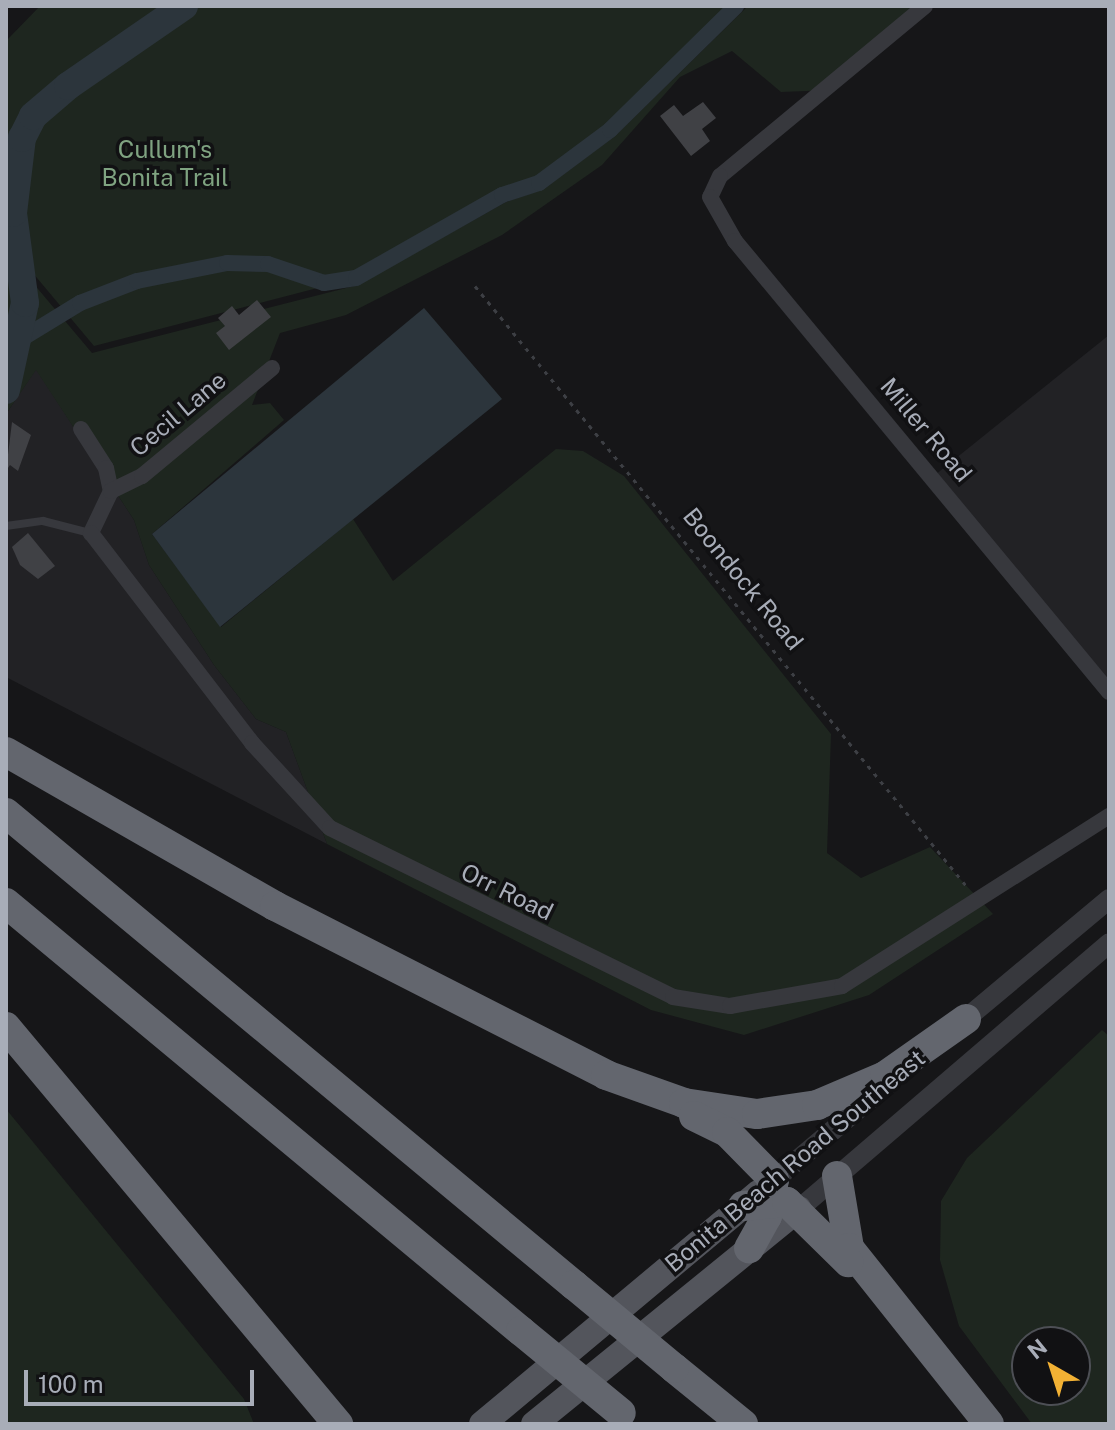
<!DOCTYPE html>
<html>
<head>
<meta charset="utf-8">
<style>
	body { margin:0 }
	#map { position:relative; width:1115px; height:1430px; overflow:hidden; background:#161618; font-family:"Public Sans",sans-serif }
	div>[style] { position:absolute }
	.built>* { inset:0; background:#222225 }
	.green>* { inset:0; background:#1e261f }
	.water>* { inset:0; background:#2c353c }
	.canal>* { height:16px; margin:-8px; padding:0 8px; transform-origin:8px; border-radius:8px; background:#2c353c }
	.river>* { height:28px; margin:-14px; padding:0 14px; transform-origin:14px; border-radius:14px; background:#2c353c }
	.building>* { inset:0; background:#404145 }
	.path>* { height:3px; margin-top:-1.5px; transform-origin:0; background:repeating-linear-gradient(90deg,#3d3f44 0 4px,transparent 0 10px) }
	.service>* { height:8px; margin:-4px; padding:0 4px; transform-origin:4px; border-radius:4px; background:#37383d }
	.minor>* { height:16px; margin:-8px; padding:0 8px; transform-origin:8px; border-radius:8px; background:#37383d }
	.tertiary>* { height:20px; margin:-10px; padding:0 10px; transform-origin:10px; border-radius:10px; background:#37383d }
	.primary>* { height:26px; margin:-13px; padding:0 13px; transform-origin:13px; border-radius:13px; background:#53555c }
	.motorway>* { height:30px; margin:-15px; padding:0 15px; transform-origin:15px; border-radius:15px; background:#63666e }
	.motorway-bridge>* { height:30px; margin:-15px; padding:0 15px; transform-origin:15px; border-radius:15px; background:#63666e }
	span { translate:-50% -50%; white-space:nowrap; text-align:center; line-height:1.15; -webkit-text-stroke:7px #111113; paint-order:stroke }
	.park-label { font-size:24px; color:#7fa381 }
	.street-label { font-size:24px; color:#a8adb8 }
	.frame { position:absolute; inset:0; border:8px solid #a8adb8; pointer-events:none }
	.north { position:absolute; left:1011px; top:1326px; width:80px; height:80px; box-sizing:border-box; background:#111113; border:2px solid #4d4f55; border-radius:50%; rotate:321deg; font-size:22px; font-weight:700; line-height:32px; text-align:center; color:#a8adb8 }
	.north::after { content:''; display:block; margin:auto; width:28px; height:36px; background:#f2b134; clip-path:polygon(50% 0,100% 100%,50% 72%,0 100%) }
	.scale { position:absolute; left:24px; top:1370px; width:230px; height:36px; box-sizing:border-box; border:4px solid #a8adb8; border-top:0; padding-left:10px; font-size:24px; line-height:28px; white-space:nowrap; color:#a8adb8; -webkit-text-stroke:6px #111113; paint-order:stroke }
</style>
</head>
<body>
<div id="map">
	<div class="built">
		<div style="clip-path:polygon(1109px 335px,1109px 680px,935px 475px)"></div>
		<div style="clip-path:polygon(36px 369px,134px 520px,149px 565px,214px 665px,256px 719px,286px 732px,327px 844px,6px 677px,6px 414px)"></div>
	</div>
	<div class="green">
		<div style="clip-path:polygon(40px 6px,736px 6px,610px 130px,539px 183px,502px 195px,356px 278px,94px 346px,6px 241px,6px 41px)"></div>
		<div style="clip-path:polygon(748px 6px,924px 6px,832px 90px,781px 92px,732px 51px,680px 77px,602px 165px,502px 235px,346px 315px,280px 333px,252px 405px,270px 403px,284px 420px,152px 534px,221px 627px,353px 519px,393px 581px,556px 449px,583px 451px,624px 476px,831px 734px,827px 853px,861px 878px,930px 847px,993px 914px,869px 995px,744px 1035px,651px 1010px,327px 844px,286px 732px,256px 719px,214px 665px,149px 565px,134px 520px,36px 370px,6px 414px,6px 251px,92px 353px,358px 285px,506px 202px,544px 189px,615px 136px)"></div>
		<div style="clip-path:polygon(evenodd,1102px 1030px,1109px 1036px,1109px 1424px,1032px 1424px,959px 1326px,940px 1260px,941px 1201px,967px 1158px,1102px 1030px,1075px 1342px,1075px 1390px,1027px 1390px,1027px 1342px,1075px 1342px)"></div>
		<div style="clip-path:polygon(6px 1109px,244px 1399px,254px 1424px,6px 1424px)"></div>
	</div>
	<div class="water">
		<div style="clip-path:polygon(424px 308px,502px 399px,220px 627px,152px 534px)"></div>
	</div>
	<div class="canal">
		<div style="left:18px;top:341px;width:73px;rotate:-31.5deg"></div>
		<div style="left:80px;top:303px;width:61px;rotate:-21.1deg"></div>
		<div style="left:137px;top:281px;width:92px;rotate:-11.3deg"></div>
		<div style="left:227px;top:263px;width:41px;rotate:1.4deg"></div>
		<div style="left:268px;top:264px;width:59px;rotate:18.7deg"></div>
		<div style="left:324px;top:283px;width:32px;rotate:-9deg"></div>
		<div style="left:356px;top:278px;width:168px;rotate:-29.6deg"></div>
		<div style="left:502px;top:195px;width:39px;rotate:-18deg"></div>
		<div style="left:539px;top:183px;width:89px;rotate:-36.7deg"></div>
		<div style="left:610px;top:130px;width:177px;rotate:-44.5deg"></div>
	</div>
	<div class="river">
		<div style="left:6px;top:390px;width:89px;rotate:-77.7deg"></div>
		<div style="left:25px;top:303px;width:91px;rotate:-97.6deg"></div>
		<div style="left:13px;top:213px;width:76px;rotate:-83.2deg"></div>
		<div style="left:22px;top:138px;width:25px;rotate:-63deg"></div>
		<div style="left:33px;top:116px;width:46px;rotate:-40.6deg"></div>
		<div style="left:68px;top:86px;width:141px;rotate:-34.6deg"></div>
	</div>
	<div class="building">
		<div style="clip-path:polygon(703px 102px,716px 118px,702px 129px,710px 141px,691px 156px,660px 116px,674px 105px,683px 116px)"></div>
		<div style="clip-path:polygon(257px 300px,271px 317px,229px 350px,216px 333px,225px 326px,218px 318px,232px 306px,239px 315px)"></div>
		<div style="clip-path:polygon(12px 422px,31px 435px,18px 471px,10px 465px,6px 471px)"></div>
		<div style="clip-path:polygon(28px 533px,55px 566px,38px 579px,20px 565px,12px 547px)"></div>
	</div>
	<div class="path">
		<div style="left:475px;top:286px;width:778px;rotate:50.68deg"></div>
	</div>
	<div class="service">
		<div style="left:6px;top:526px;width:37px;rotate:-8deg"></div>
		<div style="left:43px;top:521px;width:49px;rotate:14.3deg"></div>
	</div>
	<div class="minor">
		<div style="left:925px;top:6px;width:266px;rotate:140.3deg"></div>
		<div style="left:720px;top:176px;width:23px;rotate:115deg"></div>
		<div style="left:710px;top:197px;width:51px;rotate:60.4deg"></div>
		<div style="left:735px;top:241px;width:586px;rotate:50.33deg"></div>
		<div style="left:81px;top:429px;width:46px;rotate:57.3deg"></div>
		<div style="left:106px;top:468px;width:24px;rotate:78deg"></div>
		<div style="left:111px;top:491px;width:47px;rotate:115.5deg"></div>
		<div style="left:91px;top:533px;width:265px;rotate:52.5deg"></div>
		<div style="left:252px;top:743px;width:115px;rotate:47.5deg"></div>
		<div style="left:330px;top:828px;width:382px;rotate:26.2deg"></div>
		<div style="left:673px;top:997px;width:58px;rotate:9deg"></div>
		<div style="left:730px;top:1006px;width:114px;rotate:-10.1deg"></div>
		<div style="left:842px;top:986px;width:317px;rotate:-32.5deg"></div>
		<div style="left:111px;top:491px;width:34px;rotate:-26deg"></div>
		<div style="left:142px;top:476px;width:169px;rotate:-39.7deg"></div>
	</div>
	<div class="tertiary">
		<div style="left:956px;top:1027px;width:199px;rotate:-39.9deg"></div>
		<div style="left:774px;top:1180px;width:153px;rotate:-40.2deg"></div>
		<div style="left:799px;top:1209px;width:408px;rotate:-40.6deg"></div>
	</div>
	<div class="primary">
		<div style="left:482px;top:1424px;width:361px;rotate:-39.9deg"></div>
		<div style="left:534px;top:1424px;width:341px;rotate:-39.1deg"></div>
	</div>
	<div class="motorway">
		<div style="left:6px;top:752px;width:310px;rotate:29.8deg"></div>
		<div style="left:275px;top:906px;width:372px;rotate:27deg"></div>
		<div style="left:606px;top:1075px;width:83px;rotate:19.7deg"></div>
		<div style="left:684px;top:1103px;width:74px;rotate:8.6deg"></div>
		<div style="left:757px;top:1114px;width:61px;rotate:-8.5deg"></div>
		<div style="left:817px;top:1105px;width:74px;rotate:-23.1deg"></div>
		<div style="left:885px;top:1076px;width:99px;rotate:-35.1deg"></div>
		<div style="left:6px;top:813px;width:739px;rotate:39.73deg"></div>
		<div style="left:6px;top:903px;width:670px;rotate:39.73deg"></div>
		<div style="left:6px;top:1027px;width:518px;rotate:50.1deg"></div>
		<div style="left:694px;top:1116px;width:37px;rotate:26deg"></div>
		<div style="left:727px;top:1132px;width:67px;rotate:45.6deg"></div>
		<div style="left:774px;top:1180px;width:37px;rotate:101deg"></div>
		<div style="left:767px;top:1216px;width:37px;rotate:119deg"></div>
		<div style="left:837px;top:1176px;width:73px;rotate:80.5deg"></div>
		<div style="left:849px;top:1248px;width:225px;rotate:51.5deg"></div>
		<div style="left:743px;top:1206px;width:44px;rotate:-5.2deg"></div>
		<div style="left:787px;top:1202px;width:86px;rotate:44.5deg"></div>
		<div style="left:674px;top:1368px;width:89px;rotate:39.1deg"></div>
	</div>
	<div class="motorway-bridge">
		<div style="left:574px;top:1285px;width:130px;rotate:39.7deg"></div>
		<div style="left:521px;top:1331px;width:129px;rotate:39.4deg"></div>
	</div>
	<div class="park-label">
		<span style="left:165px;top:164px">Cullum's<br>Bonita Trail</span>
	</div>
	<div class="street-label">
		<span style="left:178px;top:414px;rotate:-40deg">Cecil Lane</span>
		<span style="left:926px;top:430px;rotate:50deg">Miller Road</span>
		<span style="left:743px;top:579px;rotate:51deg">Boondock Road</span>
		<span style="left:507px;top:892px;rotate:26deg">Orr Road</span>
		<span style="left:795px;top:1161px;rotate:-40deg">Bonita Beach Road Southeast</span>
	</div>
	<div class="frame"></div>
	<div class="north">N</div>
	<div class="scale">100 m</div>
</div>
</body>
</html>
